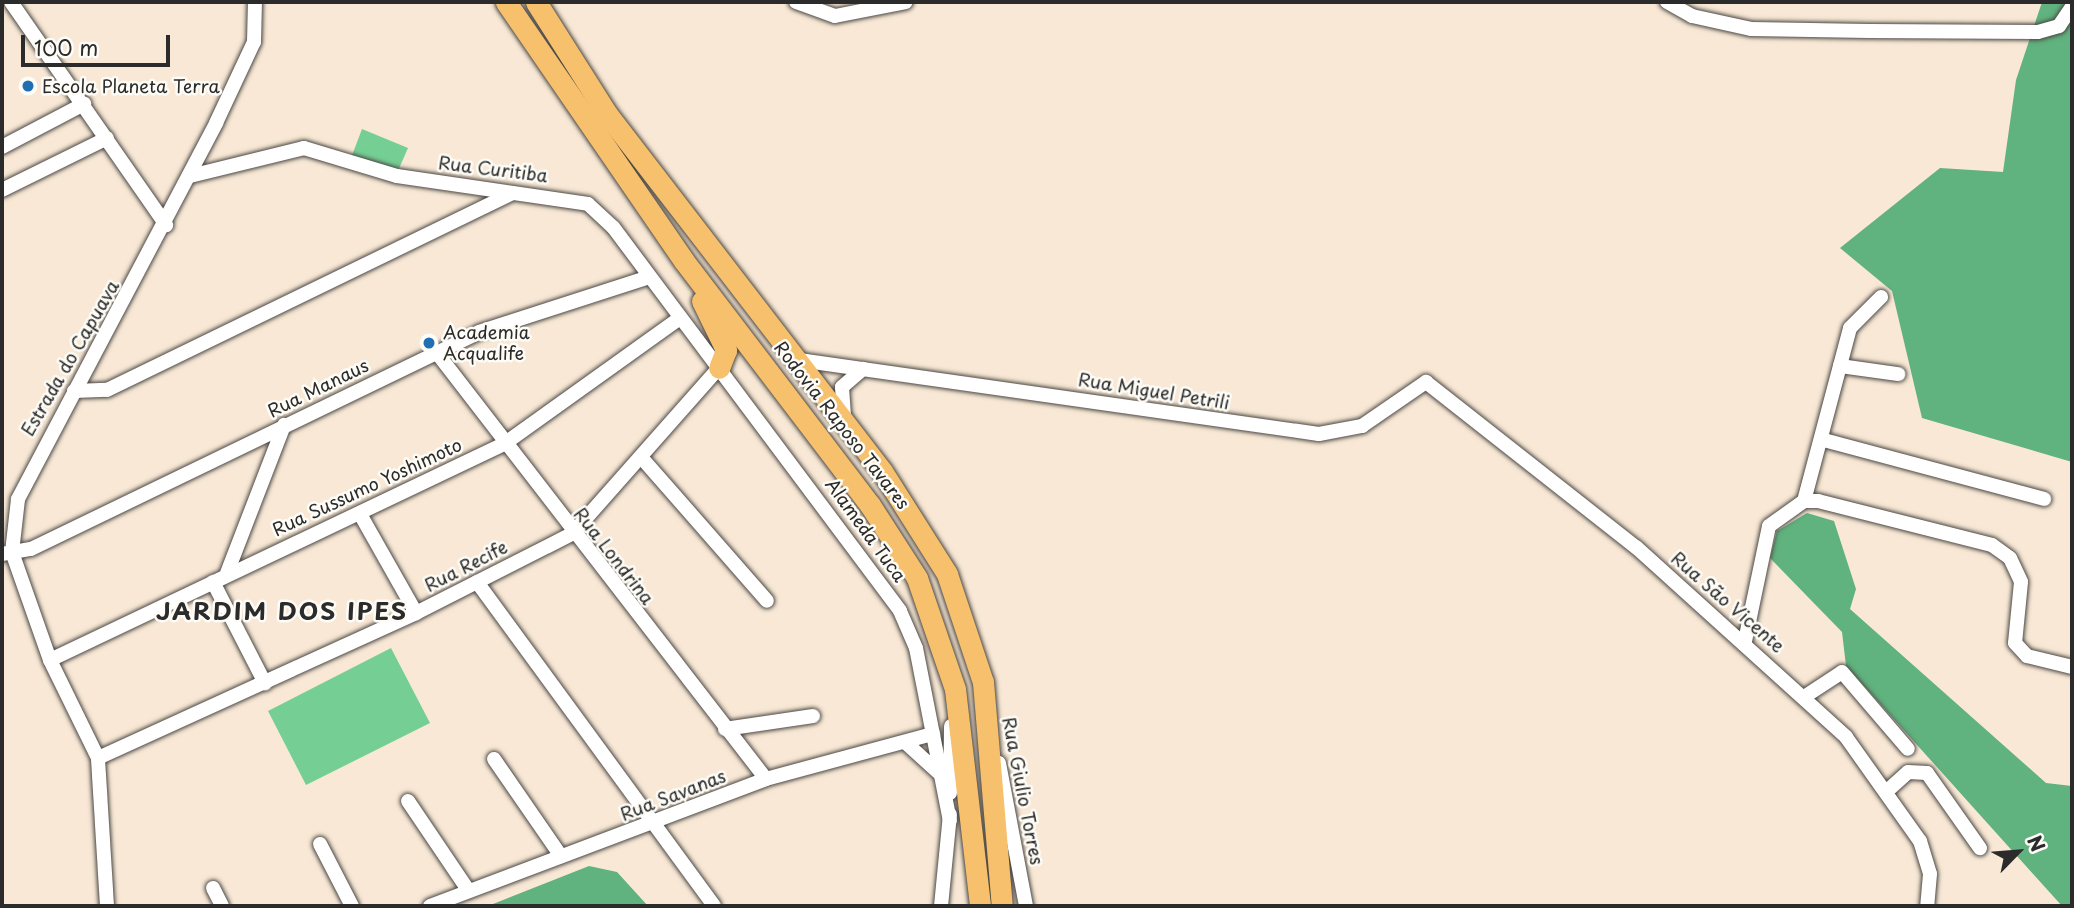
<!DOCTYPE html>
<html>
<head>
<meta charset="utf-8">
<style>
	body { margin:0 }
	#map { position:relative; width:2074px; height:908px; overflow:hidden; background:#f8e8d5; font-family:"Playpen Sans",sans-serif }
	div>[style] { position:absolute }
	.green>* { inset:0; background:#75cf95 }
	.forest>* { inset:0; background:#60b27e }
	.roads { filter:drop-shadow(0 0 2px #4a4744) drop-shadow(0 0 2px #4a4744) }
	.minor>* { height:14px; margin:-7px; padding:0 7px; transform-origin:7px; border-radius:7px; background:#fff }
	.highway>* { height:21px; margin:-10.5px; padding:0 10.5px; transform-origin:10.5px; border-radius:10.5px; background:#f7c06c }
	.dots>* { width:19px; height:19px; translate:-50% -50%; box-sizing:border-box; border:4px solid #fdfcf7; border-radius:50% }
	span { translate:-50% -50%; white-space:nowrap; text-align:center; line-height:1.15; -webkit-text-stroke:5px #fdfcf7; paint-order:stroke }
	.poi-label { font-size:18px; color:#2b2b2b }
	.left { translate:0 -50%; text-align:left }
	.street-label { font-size:18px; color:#2b2b2b }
	.district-label { font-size:24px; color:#2b2b2b; font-weight:700; letter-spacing:2px }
	.frame { position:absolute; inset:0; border:4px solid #2b2b2b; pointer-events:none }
	.north { position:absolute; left:1983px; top:817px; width:70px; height:70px; -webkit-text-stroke:5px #fdfcf7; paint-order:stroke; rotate:65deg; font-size:19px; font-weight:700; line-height:28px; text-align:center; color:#2b2b2b }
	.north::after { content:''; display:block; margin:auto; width:24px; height:32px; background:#2b2b2b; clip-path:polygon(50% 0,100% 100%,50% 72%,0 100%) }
	.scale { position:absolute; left:21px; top:35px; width:149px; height:32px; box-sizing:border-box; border:4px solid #2b2b2b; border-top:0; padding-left:9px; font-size:21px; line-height:24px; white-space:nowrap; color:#2b2b2b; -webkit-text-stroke:5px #fdfcf7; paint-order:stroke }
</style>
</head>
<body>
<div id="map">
	<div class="green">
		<div style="clip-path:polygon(362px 129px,408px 148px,397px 173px,351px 158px)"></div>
		<div style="clip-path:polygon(391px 648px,430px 723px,306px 785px,268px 711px)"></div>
	</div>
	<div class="forest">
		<div style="clip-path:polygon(2042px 2px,2072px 2px,2072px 462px,1922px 418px,1892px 291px,1840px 248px,1940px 168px,2003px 172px,2016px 80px)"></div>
		<div style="clip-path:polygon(1807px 513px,1834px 521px,1856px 589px,1850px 609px,2046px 783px,2072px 786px,2072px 906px,2062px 906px,1846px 666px,1842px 632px,1770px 558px,1777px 531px)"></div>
		<div style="clip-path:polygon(589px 866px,617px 872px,648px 906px,488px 906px)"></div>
	</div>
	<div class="roads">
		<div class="minor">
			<div style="left:11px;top:2px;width:272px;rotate:55.2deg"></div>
			<div style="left:796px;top:2px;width:41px;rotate:19.7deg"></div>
			<div style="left:835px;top:16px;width:72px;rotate:-11.2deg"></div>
			<div style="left:1667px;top:2px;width:29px;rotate:29deg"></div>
			<div style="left:1692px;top:16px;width:60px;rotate:12.4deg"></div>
			<div style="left:1751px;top:29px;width:118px;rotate:1deg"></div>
			<div style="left:1869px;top:31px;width:169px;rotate:0.3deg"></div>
			<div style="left:2038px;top:32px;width:22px;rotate:-16deg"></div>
			<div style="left:2059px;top:26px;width:23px;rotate:-56deg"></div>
			<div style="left:2px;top:147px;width:93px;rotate:-27.7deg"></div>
			<div style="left:190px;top:176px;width:117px;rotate:-13.8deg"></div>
			<div style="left:304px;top:148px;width:97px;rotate:16.8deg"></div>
			<div style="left:397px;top:176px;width:193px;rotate:8.3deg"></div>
			<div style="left:588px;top:204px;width:34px;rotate:43deg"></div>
			<div style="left:613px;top:227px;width:479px;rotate:53.2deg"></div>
			<div style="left:900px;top:611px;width:40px;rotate:66.6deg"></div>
			<div style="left:916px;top:648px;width:176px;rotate:78.9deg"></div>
			<div style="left:2px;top:190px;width:117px;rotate:-26.3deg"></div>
			<div style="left:437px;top:353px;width:538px;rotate:52.32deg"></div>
			<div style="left:792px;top:359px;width:532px;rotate:8.1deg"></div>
			<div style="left:1319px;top:434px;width:44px;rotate:-10.5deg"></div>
			<div style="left:1362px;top:426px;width:78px;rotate:-34.5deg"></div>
			<div style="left:1426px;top:382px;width:267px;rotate:38.2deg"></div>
			<div style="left:1636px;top:547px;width:283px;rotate:42.1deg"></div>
			<div style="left:1846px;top:737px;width:128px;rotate:54.6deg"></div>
			<div style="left:1920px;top:841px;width:34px;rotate:73deg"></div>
			<div style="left:1930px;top:874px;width:32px;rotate:95deg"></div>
			<div style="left:1840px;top:366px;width:59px;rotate:7.9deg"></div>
			<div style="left:74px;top:391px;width:33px;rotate:-2deg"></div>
			<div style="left:107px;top:390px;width:451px;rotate:-25.9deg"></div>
			<div style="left:844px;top:416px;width:29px;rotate:-94deg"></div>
			<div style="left:842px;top:387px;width:28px;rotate:-41deg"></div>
			<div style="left:1824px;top:440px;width:228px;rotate:15deg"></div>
			<div style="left:641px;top:457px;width:191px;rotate:48.8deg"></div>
			<div style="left:1804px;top:501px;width:179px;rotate:-75.1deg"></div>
			<div style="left:1850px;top:328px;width:44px;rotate:-45deg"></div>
			<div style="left:360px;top:514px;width:114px;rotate:60.5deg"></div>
			<div style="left:2px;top:554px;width:29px;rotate:-10deg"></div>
			<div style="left:31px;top:549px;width:498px;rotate:-25.8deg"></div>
			<div style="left:479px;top:332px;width:179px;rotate:-17.9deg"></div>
			<div style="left:227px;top:573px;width:159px;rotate:-68.9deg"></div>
			<div style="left:213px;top:582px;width:114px;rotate:62.8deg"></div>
			<div style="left:477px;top:582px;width:401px;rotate:53.8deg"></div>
			<div style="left:1745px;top:641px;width:117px;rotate:-78.2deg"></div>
			<div style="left:1769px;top:526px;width:43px;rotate:-35.5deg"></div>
			<div style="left:1804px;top:501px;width:14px"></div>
			<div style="left:1818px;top:501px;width:179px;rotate:14.2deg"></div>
			<div style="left:1992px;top:545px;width:22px;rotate:36deg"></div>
			<div style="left:2010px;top:558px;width:26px;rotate:65deg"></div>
			<div style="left:2021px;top:582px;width:61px;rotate:95.6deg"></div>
			<div style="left:2015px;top:643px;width:18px;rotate:47deg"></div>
			<div style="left:2027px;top:656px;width:46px;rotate:13.7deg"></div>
			<div style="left:50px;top:660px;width:503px;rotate:-25.44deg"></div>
			<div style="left:504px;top:444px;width:216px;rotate:-35.6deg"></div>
			<div style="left:1804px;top:697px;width:45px;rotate:-33.3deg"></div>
			<div style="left:1842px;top:672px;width:101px;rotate:49.4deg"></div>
			<div style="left:725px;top:729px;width:89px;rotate:-8.4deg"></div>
			<div style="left:905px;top:742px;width:47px;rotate:42.4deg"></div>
			<div style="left:98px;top:758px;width:349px;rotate:-24.5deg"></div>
			<div style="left:416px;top:613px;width:175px;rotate:-26.9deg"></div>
			<div style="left:572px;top:534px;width:222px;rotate:-48.5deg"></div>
			<div style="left:494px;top:759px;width:118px;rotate:55.4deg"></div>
			<div style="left:999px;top:763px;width:146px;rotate:79.3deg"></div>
			<div style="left:1887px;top:791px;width:28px;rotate:-42deg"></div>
			<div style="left:1908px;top:772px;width:19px;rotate:3deg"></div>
			<div style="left:1927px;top:773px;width:92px;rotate:54.8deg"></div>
			<div style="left:950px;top:793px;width:67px;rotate:-89.1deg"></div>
			<div style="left:408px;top:801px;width:107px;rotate:56deg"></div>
			<div style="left:320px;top:844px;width:70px;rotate:62.7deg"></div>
			<div style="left:213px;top:888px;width:20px;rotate:63deg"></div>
			<div style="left:107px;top:906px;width:148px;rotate:-93.5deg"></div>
			<div style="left:98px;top:758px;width:109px;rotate:-116.1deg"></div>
			<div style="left:50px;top:660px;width:114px;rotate:-109.4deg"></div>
			<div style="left:12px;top:552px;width:53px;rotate:-83.5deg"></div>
			<div style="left:18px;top:499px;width:425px;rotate:-62.2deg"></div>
			<div style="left:216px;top:123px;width:89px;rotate:-64.9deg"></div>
			<div style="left:254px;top:42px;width:40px;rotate:-88.6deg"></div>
			<div style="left:430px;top:906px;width:359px;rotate:-20.7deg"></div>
			<div style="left:766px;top:779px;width:173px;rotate:-15.1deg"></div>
			<div style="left:941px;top:906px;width:92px;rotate:-84.4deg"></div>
		</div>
		<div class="highway">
			<div style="left:506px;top:2px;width:314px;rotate:55.5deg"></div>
			<div style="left:684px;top:261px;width:307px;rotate:52.7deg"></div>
			<div style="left:870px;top:505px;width:87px;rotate:57.2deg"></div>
			<div style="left:917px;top:578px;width:117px;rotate:71.1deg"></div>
			<div style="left:955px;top:689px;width:218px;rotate:83.4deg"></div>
			<div style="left:536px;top:2px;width:133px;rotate:57.6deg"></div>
			<div style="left:607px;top:114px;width:451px;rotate:52.4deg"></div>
			<div style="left:882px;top:471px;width:122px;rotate:57.7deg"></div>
			<div style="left:947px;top:574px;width:114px;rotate:71.6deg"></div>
			<div style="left:983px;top:682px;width:225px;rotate:85.2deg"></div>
			<div style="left:702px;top:301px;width:55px;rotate:63.9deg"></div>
			<div style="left:726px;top:350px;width:19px;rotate:111deg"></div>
		</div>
	</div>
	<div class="dots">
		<div style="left:28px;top:86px;background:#1f6fb2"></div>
		<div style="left:429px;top:343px;background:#1f6fb2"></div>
	</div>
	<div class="poi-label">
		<span class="left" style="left:42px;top:86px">Escola Planeta Terra</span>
		<span class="left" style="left:443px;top:343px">Academia<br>Acqualife</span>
	</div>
	<div class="street-label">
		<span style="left:493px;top:169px;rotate:7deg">Rua Curitiba</span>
		<span style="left:70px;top:358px;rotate:-60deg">Estrada do Capuava</span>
		<span style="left:318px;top:388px;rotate:-26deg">Rua Manaus</span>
		<span style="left:1154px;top:391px;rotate:9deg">Rua Miguel Petrili</span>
		<span style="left:842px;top:425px;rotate:52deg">Rodovia Raposo Tavares</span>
		<span style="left:367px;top:487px;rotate:-25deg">Rua Sussumo Yoshimoto</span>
		<span style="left:866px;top:530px;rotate:54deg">Alameda Tuca</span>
		<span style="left:614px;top:556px;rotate:52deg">Rua Londrina</span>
		<span style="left:466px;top:566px;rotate:-27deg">Rua Recife</span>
		<span style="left:1728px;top:602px;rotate:41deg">Rua São Vicente</span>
		<span style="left:1023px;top:791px;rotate:79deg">Rua Giulio Torres</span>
		<span style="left:673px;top:795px;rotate:-21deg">Rua Savanas</span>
	</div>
	<div class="district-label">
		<span style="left:282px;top:611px">JARDIM DOS IPES</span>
	</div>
	<div class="frame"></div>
	<div class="north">N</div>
	<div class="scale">100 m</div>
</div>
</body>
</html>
